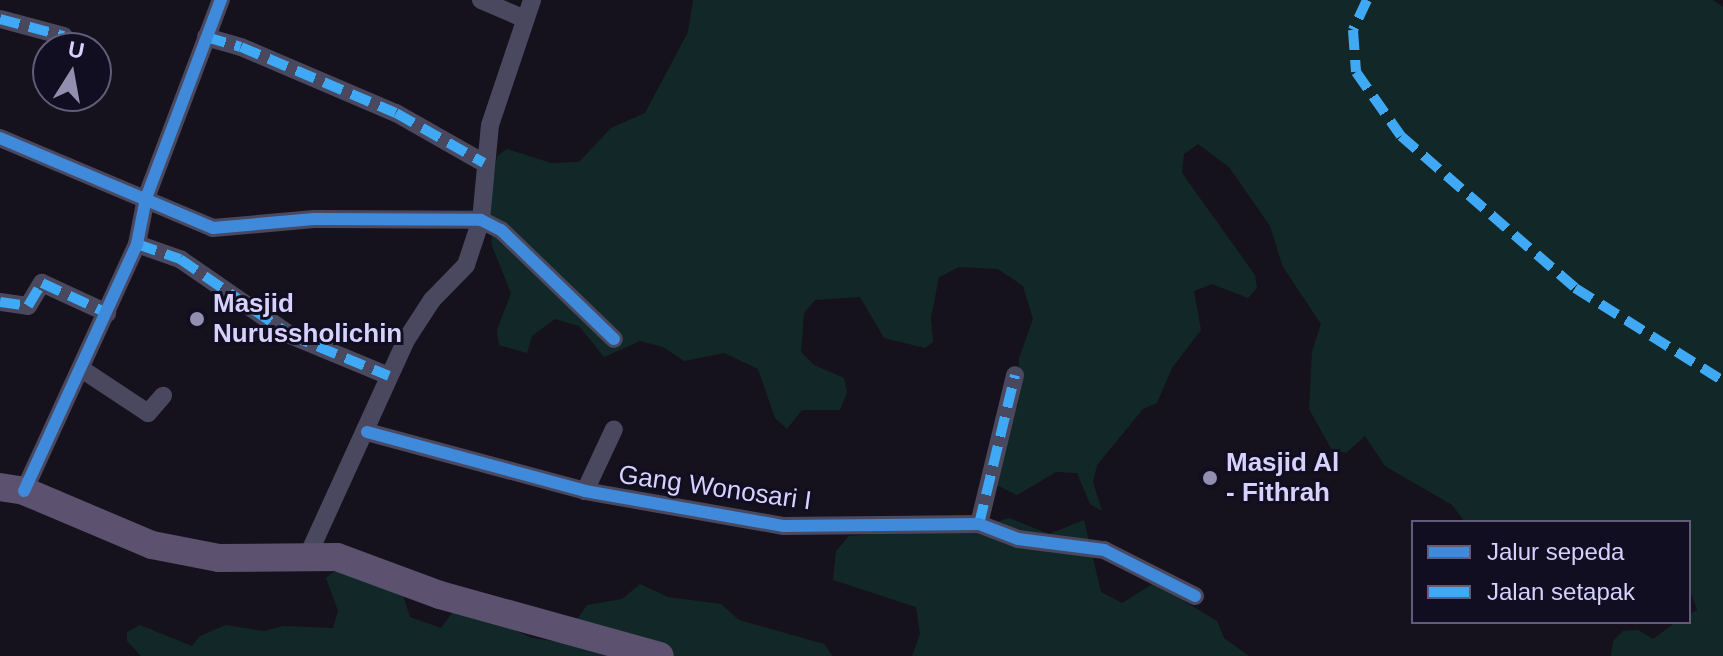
<!DOCTYPE html>
<html>
<head>
<meta charset="utf-8">
<style>
	body { margin:0 }
	#map { position:relative; width:1723px; height:656px; overflow:hidden; background:#15121d; font-family:Helvetica,sans-serif }
	div>[style] { position:absolute }
	.green>* { inset:0; background:#122828 }
	.street>* { height:18px; margin:-9px; padding:0 9px; transform-origin:9px; border-radius:9px; background:#49485e }
	.primary>* { height:28px; margin:-14px; padding:0 14px; transform-origin:14px; border-radius:14px; background:#5c526f }
	.quiet>* { height:10px; margin-top:-5px; transform-origin:0; background:repeating-linear-gradient(90deg,#3fa9f5 0 20px,transparent 0 30px) }
	.cycleway>* { height:12px; margin:-6px; padding:0 6px; transform-origin:6px; border-radius:6px; background:#408adc }
	.dots>* { width:22px; height:22px; translate:-50% -50%; box-sizing:border-box; border:4px solid #120e21; border-radius:50% }
	span { translate:-50% -50%; white-space:nowrap; text-align:center; line-height:1.15; -webkit-text-stroke:6px #120e21; paint-order:stroke }
	.poi-label { font-size:26px; color:#d6d1fd; font-weight:700 }
	.left { translate:0 -50%; text-align:left }
	.street-label { font-size:26px; color:#d6d1fd }
	.legend { position:absolute; left:1411px; top:520px; width:280px; height:104px; box-sizing:border-box; background:#120e21; border:2px solid #605c79; margin:0; padding:10px 14px; list-style:none; font-size:24px; color:#d6d1fd }
	.legend li { display:flex; align-items:center; gap:16px; height:40px }
	.legend b { width:40px; border:2px solid #605c79 }
	.north { position:absolute; left:32px; top:32px; width:80px; height:80px; box-sizing:border-box; background:#120e21; border:2px solid #605c79; border-radius:50%; rotate:11deg; font-size:22px; font-weight:700; line-height:32px; text-align:center; color:#d6d1fd }
	.north::after { content:''; display:block; margin:auto; width:28px; height:36px; background:#928eaf; clip-path:polygon(50% 0,100% 100%,50% 72%,0 100%) }
</style>
</head>
<body>
<div id="map">
	<div class="green">
		<div style="clip-path:polygon(693px 0,1713px 0,1723px 7px,1723px 656px,1611px 656px,1613px 641px,1623px 631px,1638px 630px,1653px 639px,1676px 622px,1689px 622px,1689px 615px,1697px 610px,1689px 587px,1689px 522px,1465px 522px,1452px 505px,1385px 466px,1365px 436px,1346px 453px,1332px 450px,1309px 409px,1312px 351px,1321px 324px,1283px 267px,1270px 226px,1229px 167px,1198px 144px,1184px 154px,1182px 173px,1255px 275px,1257px 288px,1248px 298px,1212px 284px,1194px 291px,1201px 330px,1172px 368px,1157px 403px,1143px 409px,1097px 465px,1093px 482px,1102px 511px,1090px 504px,1077px 473px,1056px 472px,1017px 495px,996px 485px,1003px 431px,1018px 405px,1019px 358px,1033px 319px,1023px 286px,998px 269px,959px 267px,939px 277px,931px 318px,933px 342px,925px 348px,884px 338px,860px 297px,815px 300px,804px 313px,801px 352px,814px 365px,844px 378px,847px 392px,840px 410px,802px 410px,787px 429px,775px 418px,758px 369px,724px 353px,684px 361px,663px 347px,640px 341px,604px 357px,579px 326px,555px 319px,532px 336px,527px 353px,499px 345px,497px 330px,511px 293px,492px 246px,490px 199px,497px 156px,507px 149px,551px 163px,579px 162px,611px 128px,645px 113px,688px 32px)"></div>
		<div style="clip-path:polygon(1009px 518px,1049px 534px,1084px 520px,1101px 592px,1122px 603px,1154px 583px,1217px 621px,1224px 638px,1249px 656px,912px 656px,920px 634px,916px 607px,833px 580px,836px 551px,849px 536px,984px 526px)"></div>
		<div style="clip-path:polygon(337px 569px,403px 595px,410px 617px,441px 628px,458px 605px,532px 638px,553px 641px,565px 637px,587px 605px,622px 599px,640px 584px,668px 597px,721px 604px,739px 620px,824px 644px,833px 656px,141px 656px,127px 641px,127px 632px,140px 625px,192px 646px,200px 636px,226px 625px,264px 631px,283px 626px,333px 628px,338px 611px,326px 578px)"></div>
	</div>
	<div class="street">
		<div style="left:481px;top:0;width:48px;rotate:23.4deg"></div>
		<div style="left:0;top:19px;width:66px;rotate:14.9deg"></div>
		<div style="left:206px;top:37px;width:36px;rotate:16deg"></div>
		<div style="left:241px;top:47px;width:168px;rotate:23.1deg"></div>
		<div style="left:396px;top:113px;width:101px;rotate:29.6deg"></div>
		<div style="left:0;top:138px;width:231px;rotate:22.9deg"></div>
		<div style="left:213px;top:228px;width:101px;rotate:-5.1deg"></div>
		<div style="left:314px;top:219px;width:167px;rotate:0.3deg"></div>
		<div style="left:481px;top:220px;width:22px;rotate:27deg"></div>
		<div style="left:501px;top:230px;width:157px;rotate:44deg"></div>
		<div style="left:137px;top:244px;width:46px;rotate:19.2deg"></div>
		<div style="left:180px;top:259px;width:134px;rotate:34.6deg"></div>
		<div style="left:290px;top:335px;width:107px;rotate:22.5deg"></div>
		<div style="left:0;top:302px;width:28px;rotate:8deg"></div>
		<div style="left:28px;top:306px;width:27px;rotate:-59deg"></div>
		<div style="left:42px;top:283px;width:72px;rotate:24.8deg"></div>
		<div style="left:83px;top:370px;width:78px;rotate:33.5deg"></div>
		<div style="left:148px;top:413px;width:23px;rotate:-49deg"></div>
		<div style="left:367px;top:432px;width:226px;rotate:15.1deg"></div>
		<div style="left:585px;top:491px;width:202px;rotate:10deg"></div>
		<div style="left:784px;top:526px;width:195px;rotate:-0.6deg"></div>
		<div style="left:979px;top:524px;width:42px;rotate:21deg"></div>
		<div style="left:1018px;top:539px;width:87px;rotate:7.3deg"></div>
		<div style="left:1104px;top:550px;width:102px;rotate:26.8deg"></div>
		<div style="left:24px;top:491px;width:272px;rotate:-65.4deg"></div>
		<div style="left:137px;top:244px;width:47px;rotate:-78.9deg"></div>
		<div style="left:146px;top:198px;width:212px;rotate:-69.3deg"></div>
		<div style="left:585px;top:491px;width:68px;rotate:-64.9deg"></div>
		<div style="left:979px;top:524px;width:153px;rotate:-76.4deg"></div>
		<div style="left:309px;top:553px;width:234px;rotate:-65.5deg"></div>
		<div style="left:406px;top:340px;width:48px;rotate:-57deg"></div>
		<div style="left:432px;top:300px;width:49px;rotate:-45.8deg"></div>
		<div style="left:466px;top:265px;width:47px;rotate:-71.6deg"></div>
		<div style="left:481px;top:220px;width:95px;rotate:-84.6deg"></div>
		<div style="left:490px;top:125px;width:132px;rotate:-71.4deg"></div>
	</div>
	<div class="primary">
		<div style="left:0;top:487px;width:24px;rotate:9deg"></div>
		<div style="left:24px;top:491px;width:139px;rotate:22.9deg"></div>
		<div style="left:152px;top:545px;width:68px;rotate:11deg"></div>
		<div style="left:219px;top:558px;width:118px;rotate:-0.5deg"></div>
		<div style="left:337px;top:557px;width:110px;rotate:20.3deg"></div>
		<div style="left:440px;top:595px;width:228px;rotate:15.5deg"></div>
	</div>
	<div class="quiet">
		<div style="left:1367px;top:0;width:33px;rotate:115deg"></div>
		<div style="left:1353px;top:30px;width:42px;rotate:85.9deg"></div>
		<div style="left:1356px;top:72px;width:78px;rotate:54.9deg"></div>
		<div style="left:1401px;top:136px;width:231px;rotate:41.1deg"></div>
		<div style="left:1575px;top:288px;width:175px;rotate:32.1deg"></div>
		<div style="left:0;top:19px;width:66px;rotate:14.9deg"></div>
		<div style="left:206px;top:37px;width:36px;rotate:16deg"></div>
		<div style="left:241px;top:47px;width:168px;rotate:23.1deg"></div>
		<div style="left:396px;top:113px;width:101px;rotate:29.6deg"></div>
		<div style="left:137px;top:244px;width:46px;rotate:19.2deg"></div>
		<div style="left:180px;top:259px;width:134px;rotate:34.6deg"></div>
		<div style="left:290px;top:335px;width:107px;rotate:22.5deg"></div>
		<div style="left:0;top:302px;width:28px;rotate:8deg"></div>
		<div style="left:28px;top:306px;width:27px;rotate:-59deg"></div>
		<div style="left:42px;top:283px;width:72px;rotate:24.8deg"></div>
		<div style="left:979px;top:524px;width:153px;rotate:-76.4deg"></div>
	</div>
	<div class="cycleway">
		<div style="left:0;top:138px;width:231px;rotate:22.9deg"></div>
		<div style="left:213px;top:228px;width:101px;rotate:-5.1deg"></div>
		<div style="left:314px;top:219px;width:167px;rotate:0.3deg"></div>
		<div style="left:481px;top:220px;width:22px;rotate:27deg"></div>
		<div style="left:501px;top:230px;width:157px;rotate:44deg"></div>
		<div style="left:367px;top:432px;width:226px;rotate:15.1deg"></div>
		<div style="left:585px;top:491px;width:202px;rotate:10deg"></div>
		<div style="left:784px;top:526px;width:195px;rotate:-0.6deg"></div>
		<div style="left:979px;top:524px;width:42px;rotate:21deg"></div>
		<div style="left:1018px;top:539px;width:87px;rotate:7.3deg"></div>
		<div style="left:1104px;top:550px;width:102px;rotate:26.8deg"></div>
		<div style="left:24px;top:491px;width:272px;rotate:-65.4deg"></div>
		<div style="left:137px;top:244px;width:47px;rotate:-78.9deg"></div>
		<div style="left:146px;top:198px;width:212px;rotate:-69.3deg"></div>
	</div>
	<div class="dots">
		<div style="left:197px;top:319px;background:#928eaf"></div>
		<div style="left:1210px;top:478px;background:#928eaf"></div>
	</div>
	<div class="poi-label">
		<span class="left" style="left:213px;top:319px">Masjid<br>Nurussholichin</span>
		<span class="left" style="left:1226px;top:478px">Masjid Al<br>- Fithrah</span>
	</div>
	<div class="street-label">
		<span style="left:715px;top:488px;rotate:8deg">Gang Wonosari I</span>
	</div>
	<ul class="legend">
	<li><b style="height:10px;background:#408adc"></b>Jalur sepeda</li>
	<li><b style="height:10px;background:#3fa9f5"></b>Jalan setapak</li>
	</ul>
	<div class="north">U</div>
</div>
</body>
</html>
